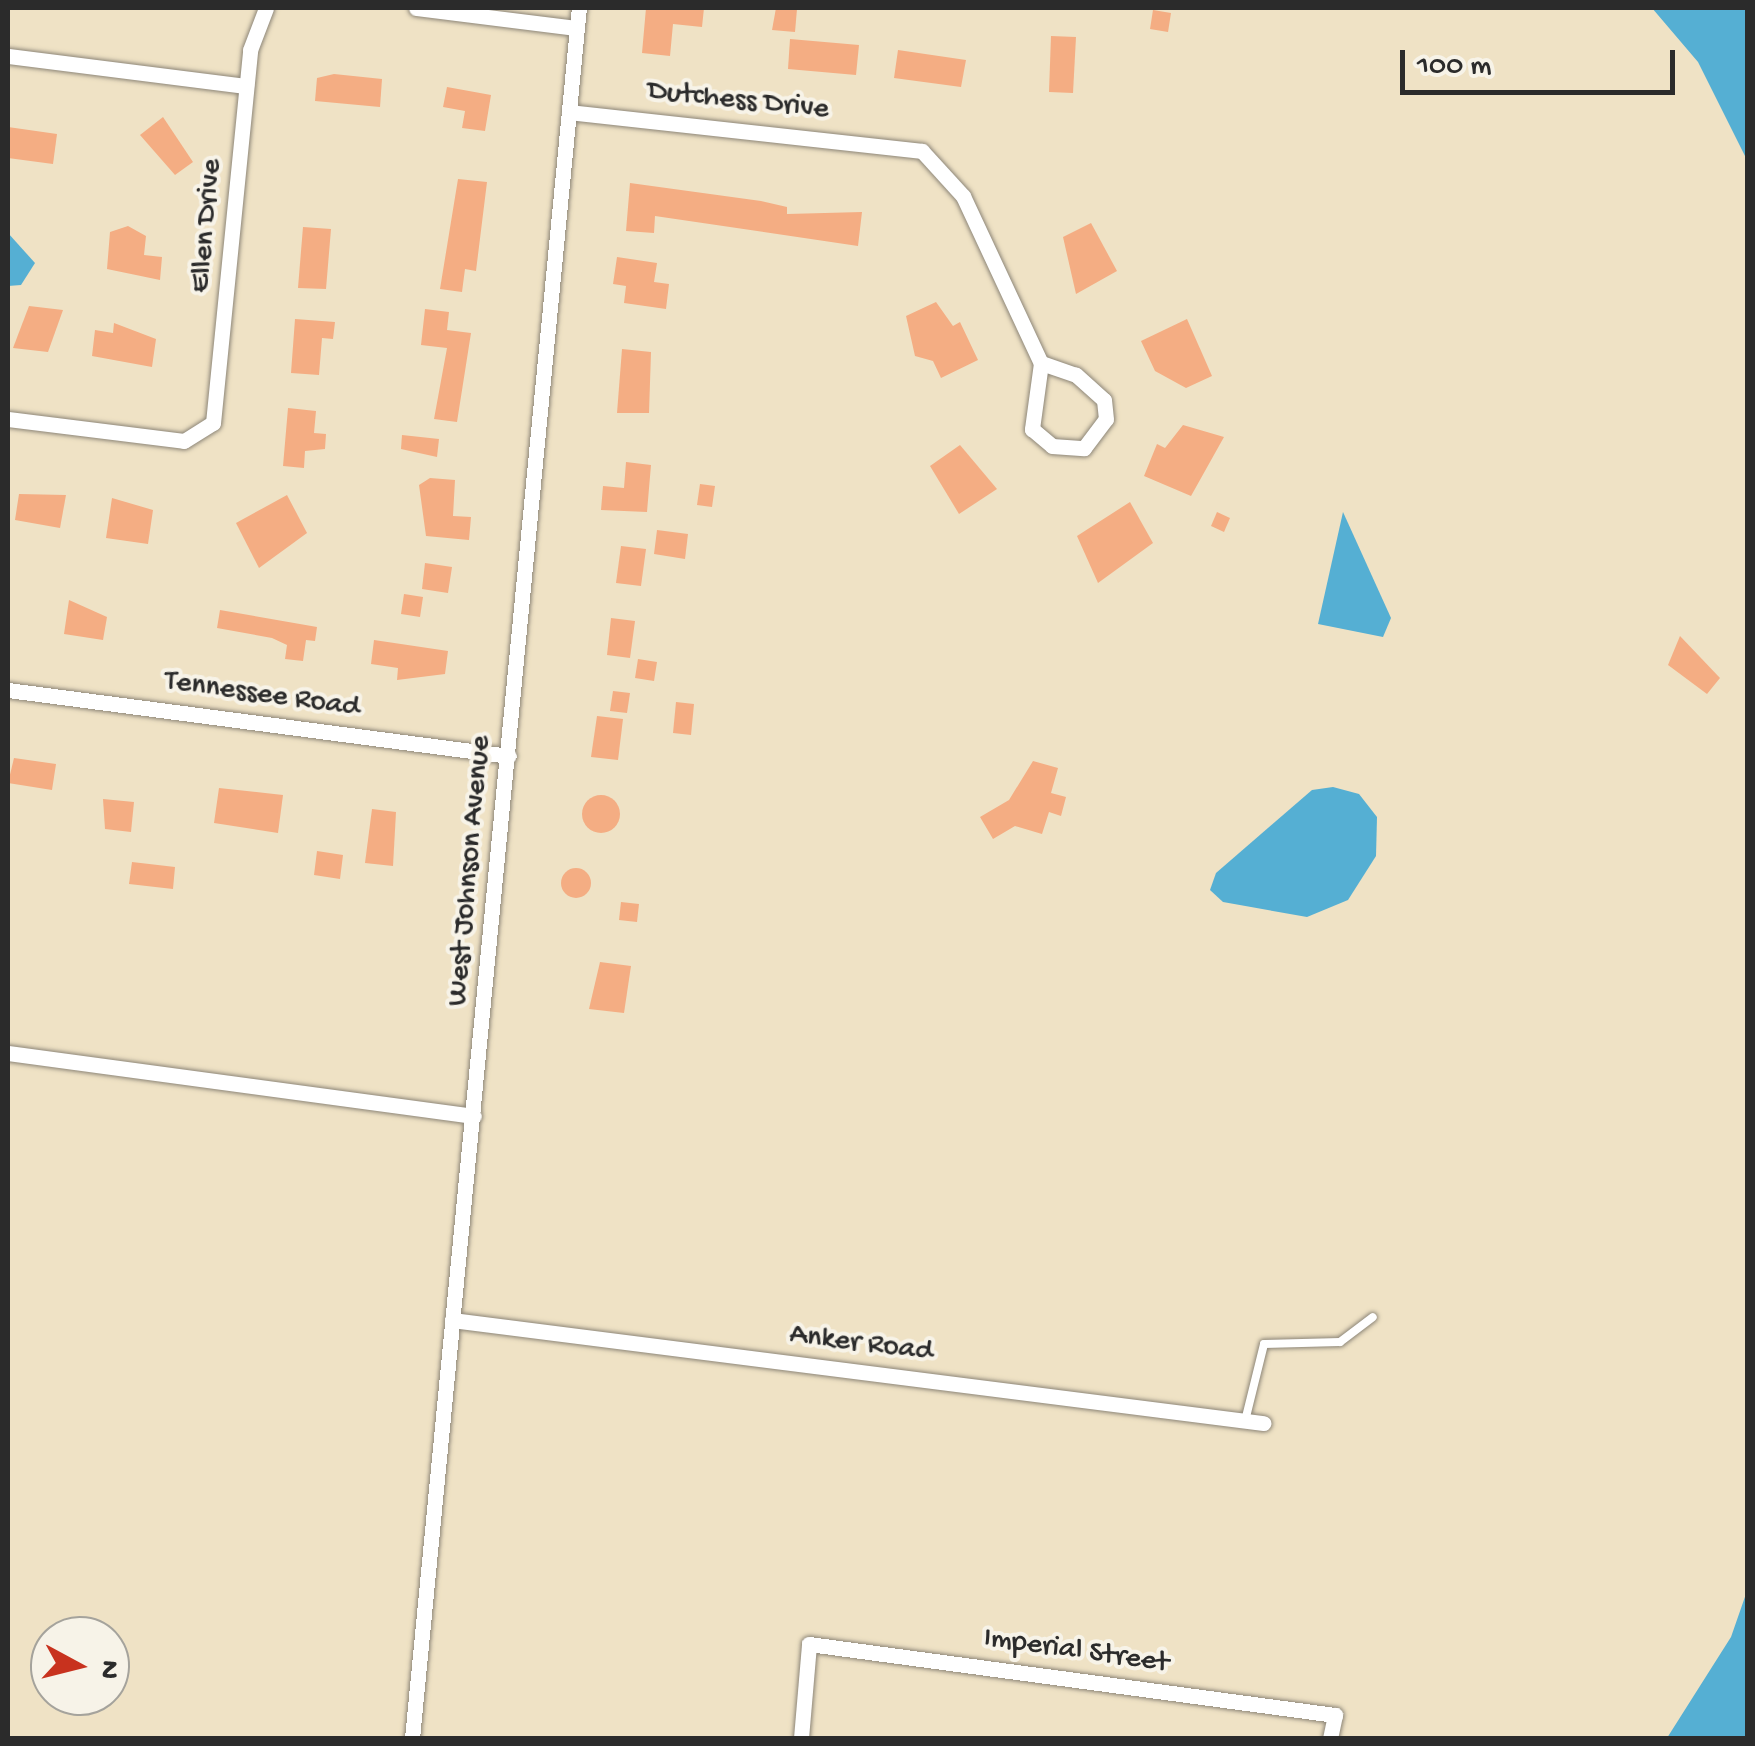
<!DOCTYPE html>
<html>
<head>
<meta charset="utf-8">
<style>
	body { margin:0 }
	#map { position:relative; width:1755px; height:1746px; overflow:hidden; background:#efe2c5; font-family:"Gochi Hand",sans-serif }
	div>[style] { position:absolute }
	.water>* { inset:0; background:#55afd3 }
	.building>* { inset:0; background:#f4ad83 }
	.round { border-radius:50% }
	.roads { filter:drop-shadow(0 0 2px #8d8678) drop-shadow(0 0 2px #8d8678) }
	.lane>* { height:8px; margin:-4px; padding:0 4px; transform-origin:4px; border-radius:4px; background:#fff }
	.street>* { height:15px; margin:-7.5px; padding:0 7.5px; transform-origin:7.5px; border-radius:7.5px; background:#fff }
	span { translate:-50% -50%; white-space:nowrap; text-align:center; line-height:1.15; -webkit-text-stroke:8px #f7f3e8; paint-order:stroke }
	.street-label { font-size:30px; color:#2b2b2b }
	.frame { position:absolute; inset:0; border:10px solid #2b2b2b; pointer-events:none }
	.north { position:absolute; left:30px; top:1616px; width:100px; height:100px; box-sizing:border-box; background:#f7f3e8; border:2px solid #a5a39c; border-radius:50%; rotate:97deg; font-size:28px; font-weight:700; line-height:40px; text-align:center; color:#2b2b2b }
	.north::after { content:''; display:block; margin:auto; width:35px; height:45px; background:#c8321e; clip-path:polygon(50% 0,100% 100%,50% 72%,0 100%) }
	.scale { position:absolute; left:1400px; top:50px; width:275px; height:45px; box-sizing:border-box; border:5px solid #2b2b2b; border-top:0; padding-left:12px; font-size:30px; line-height:35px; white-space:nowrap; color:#2b2b2b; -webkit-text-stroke:8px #f7f3e8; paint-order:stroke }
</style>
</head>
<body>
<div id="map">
	<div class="water">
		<div style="clip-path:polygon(1652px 8px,1747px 8px,1747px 160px,1698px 62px)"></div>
		<div style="clip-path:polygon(8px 233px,35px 263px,21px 285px,8px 286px)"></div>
		<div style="clip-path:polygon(1343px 512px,1391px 618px,1383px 637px,1318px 624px)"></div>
		<div style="clip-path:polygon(1333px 787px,1359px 794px,1377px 817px,1376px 856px,1348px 900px,1307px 917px,1223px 902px,1210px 890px,1216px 873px,1312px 790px)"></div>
		<div style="clip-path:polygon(1747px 1591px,1747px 1738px,1667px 1738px,1731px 1637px)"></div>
	</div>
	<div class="building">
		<div style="clip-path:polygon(646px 8px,704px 8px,702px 27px,673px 24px,670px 56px,642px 53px)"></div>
		<div style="clip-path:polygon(776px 8px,797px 9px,795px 32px,772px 30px)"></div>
		<div style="clip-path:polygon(1153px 10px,1171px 13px,1168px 32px,1150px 29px)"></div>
		<div style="clip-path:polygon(1051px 36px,1076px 37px,1073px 93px,1049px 92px)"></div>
		<div style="clip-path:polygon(790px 39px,859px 45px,856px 75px,788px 69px)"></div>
		<div style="clip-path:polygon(898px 50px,966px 60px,961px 87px,894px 78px)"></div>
		<div style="clip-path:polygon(334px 74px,382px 79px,380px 107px,315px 101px,317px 78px)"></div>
		<div style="clip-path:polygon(447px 87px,491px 95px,485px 131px,462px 128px,465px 111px,443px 107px)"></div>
		<div style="clip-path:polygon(163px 117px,193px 162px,175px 175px,140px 135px)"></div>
		<div style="clip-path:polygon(8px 127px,57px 134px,53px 164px,8px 158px)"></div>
		<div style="clip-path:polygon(458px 179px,487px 182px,476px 271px,465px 269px,462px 292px,440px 289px)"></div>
		<div style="clip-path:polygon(630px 183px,761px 201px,787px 207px,787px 214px,862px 212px,858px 246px,655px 216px,654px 233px,626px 231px)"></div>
		<div style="clip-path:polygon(1091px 223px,1117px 271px,1076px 294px,1063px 237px)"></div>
		<div style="clip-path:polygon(128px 226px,146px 236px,144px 255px,162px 257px,160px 280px,107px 269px,110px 232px)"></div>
		<div style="clip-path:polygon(303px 227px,331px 229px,326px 289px,298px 288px)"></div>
		<div style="clip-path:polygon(617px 257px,657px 263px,654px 282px,669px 284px,666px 309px,624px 303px,626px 286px,613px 284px)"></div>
		<div style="clip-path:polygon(936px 302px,953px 326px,960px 322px,978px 360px,941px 378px,933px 361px,915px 356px,906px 316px)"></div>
		<div style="clip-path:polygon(29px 306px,63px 310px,48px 352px,13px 348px)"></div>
		<div style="clip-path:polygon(425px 309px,449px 312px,447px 330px,471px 333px,457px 422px,434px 419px,447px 348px,421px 345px)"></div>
		<div style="clip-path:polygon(295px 319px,335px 322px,333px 339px,322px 338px,319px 375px,291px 373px)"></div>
		<div style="clip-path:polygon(1187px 319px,1212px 376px,1186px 388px,1155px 371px,1141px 341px)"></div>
		<div style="clip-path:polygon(114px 323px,156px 339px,152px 367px,92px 356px,95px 330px,113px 333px)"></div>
		<div style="clip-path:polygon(622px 349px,651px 352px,649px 413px,617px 413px)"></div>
		<div style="clip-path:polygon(288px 408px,316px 411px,314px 433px,326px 434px,325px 449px,305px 451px,304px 468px,283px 466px)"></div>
		<div style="clip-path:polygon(1183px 425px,1224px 437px,1191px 496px,1144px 476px,1157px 444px,1165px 448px)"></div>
		<div style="clip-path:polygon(402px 435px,439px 439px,437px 457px,401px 449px)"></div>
		<div style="clip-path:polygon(960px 445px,997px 489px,959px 514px,930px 466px)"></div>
		<div style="clip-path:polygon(626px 462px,651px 465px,647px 512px,601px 510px,603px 486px,624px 488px)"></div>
		<div style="clip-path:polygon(430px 478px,455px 480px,453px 516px,471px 517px,469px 540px,426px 536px,419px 485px)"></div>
		<div style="clip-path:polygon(700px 484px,715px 486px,712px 507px,697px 505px)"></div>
		<div style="clip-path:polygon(19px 494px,66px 495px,60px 528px,15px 520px)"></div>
		<div style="clip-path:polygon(287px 495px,307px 533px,259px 568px,236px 523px)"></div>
		<div style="clip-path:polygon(112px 498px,153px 510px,148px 544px,106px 538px)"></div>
		<div style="clip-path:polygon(1130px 502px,1153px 543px,1098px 583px,1077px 536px)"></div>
		<div style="clip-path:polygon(1217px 512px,1230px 518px,1224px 532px,1211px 526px)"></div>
		<div style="clip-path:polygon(657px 530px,688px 534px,685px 559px,654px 554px)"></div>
		<div style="clip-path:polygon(621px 546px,646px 549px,641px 586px,616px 583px)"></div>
		<div style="clip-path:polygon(425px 563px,452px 567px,448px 593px,422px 589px)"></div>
		<div style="clip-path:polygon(404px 594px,423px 597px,420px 617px,401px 614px)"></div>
		<div style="clip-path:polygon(69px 600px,107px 617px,103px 640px,64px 634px)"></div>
		<div style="clip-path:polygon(220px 610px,317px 627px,315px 641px,306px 640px,303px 661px,285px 659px,287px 645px,272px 638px,217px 628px)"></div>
		<div style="clip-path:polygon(611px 618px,635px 621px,630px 658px,607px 655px)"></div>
		<div style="clip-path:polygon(1680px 636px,1720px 678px,1707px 694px,1668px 665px)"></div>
		<div style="clip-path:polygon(374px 640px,448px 651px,445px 674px,397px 680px,398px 668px,371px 664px)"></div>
		<div style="clip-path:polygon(638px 659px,657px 662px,654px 681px,635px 678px)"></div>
		<div style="clip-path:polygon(613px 691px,630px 693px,627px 713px,610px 711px)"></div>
		<div style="clip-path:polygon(676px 702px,694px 704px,691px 735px,673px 733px)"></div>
		<div style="clip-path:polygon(597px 716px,623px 719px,618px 760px,591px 757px)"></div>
		<div style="clip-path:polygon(14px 758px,56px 764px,52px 790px,8px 783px)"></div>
		<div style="clip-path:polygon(1033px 761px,1058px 768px,1051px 793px,1066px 797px,1061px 816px,1049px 812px,1042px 834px,1015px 826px,993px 839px,980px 817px,1009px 800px)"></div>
		<div style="clip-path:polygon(219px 788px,283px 795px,278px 833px,214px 823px)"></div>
		<div class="round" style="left:582px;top:795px;width:38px;height:38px"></div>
		<div style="clip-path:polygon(103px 799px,134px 802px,131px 832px,105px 829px)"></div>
		<div style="clip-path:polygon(372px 809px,396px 812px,393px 866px,365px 863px)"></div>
		<div style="clip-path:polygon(317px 851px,343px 855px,340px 879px,314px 875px)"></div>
		<div style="clip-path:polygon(132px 862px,175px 867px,173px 889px,129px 884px)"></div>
		<div class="round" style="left:561px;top:868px;width:30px;height:30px"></div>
		<div style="clip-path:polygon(621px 902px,639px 904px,637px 922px,619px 920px)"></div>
		<div style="clip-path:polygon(600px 962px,631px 966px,624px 1013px,589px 1009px)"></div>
	</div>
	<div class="roads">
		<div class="lane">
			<div style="left:1245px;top:1421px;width:79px;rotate:-76.1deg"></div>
			<div style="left:1264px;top:1344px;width:76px;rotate:-1.5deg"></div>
			<div style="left:1340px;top:1342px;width:41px;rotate:-37.1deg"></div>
		</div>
		<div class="street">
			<div style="left:416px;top:8px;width:162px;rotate:7.1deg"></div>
			<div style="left:8px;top:56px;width:240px;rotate:7.2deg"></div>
			<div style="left:569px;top:112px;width:355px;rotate:6.3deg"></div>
			<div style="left:922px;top:151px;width:61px;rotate:47.7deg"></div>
			<div style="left:963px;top:196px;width:184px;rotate:65deg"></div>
			<div style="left:1041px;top:363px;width:67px;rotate:97.8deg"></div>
			<div style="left:1032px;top:429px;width:26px;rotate:40deg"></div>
			<div style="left:1052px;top:446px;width:32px;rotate:4deg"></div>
			<div style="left:1084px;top:448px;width:36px;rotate:-53deg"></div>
			<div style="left:1106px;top:419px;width:19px;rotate:-96deg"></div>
			<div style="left:1104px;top:400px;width:38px;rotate:-138deg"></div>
			<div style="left:1076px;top:375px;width:37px;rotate:-161deg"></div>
			<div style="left:8px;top:419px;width:177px;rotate:7.1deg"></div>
			<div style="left:184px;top:441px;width:34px;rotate:-32deg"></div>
			<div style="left:213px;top:423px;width:375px;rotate:-84.3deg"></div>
			<div style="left:250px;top:50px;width:45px;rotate:-69.1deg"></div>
			<div style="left:8px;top:690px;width:505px;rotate:7.5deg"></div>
			<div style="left:8px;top:1053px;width:470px;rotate:7.7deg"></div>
			<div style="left:452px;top:1320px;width:818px;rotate:7.24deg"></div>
			<div style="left:412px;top:1738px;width:1738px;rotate:-84.49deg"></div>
			<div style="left:801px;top:1738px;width:94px;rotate:-85.1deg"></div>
			<div style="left:809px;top:1644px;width:531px;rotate:7.69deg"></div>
			<div style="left:1335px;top:1715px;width:24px;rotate:102deg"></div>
		</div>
	</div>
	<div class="street-label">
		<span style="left:738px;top:102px;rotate:6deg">Dutchess Drive</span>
		<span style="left:208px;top:226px;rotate:-85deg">Ellen Drive</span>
		<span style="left:262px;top:696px;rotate:8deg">Tennessee Road</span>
		<span style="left:471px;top:871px;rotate:-85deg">West Johnson Avenue</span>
		<span style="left:861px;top:1345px;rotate:7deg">Anker Road</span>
		<span style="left:1076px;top:1652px;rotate:8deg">Imperial Street</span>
	</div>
	<div class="frame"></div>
	<div class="north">N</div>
	<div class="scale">100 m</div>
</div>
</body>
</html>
